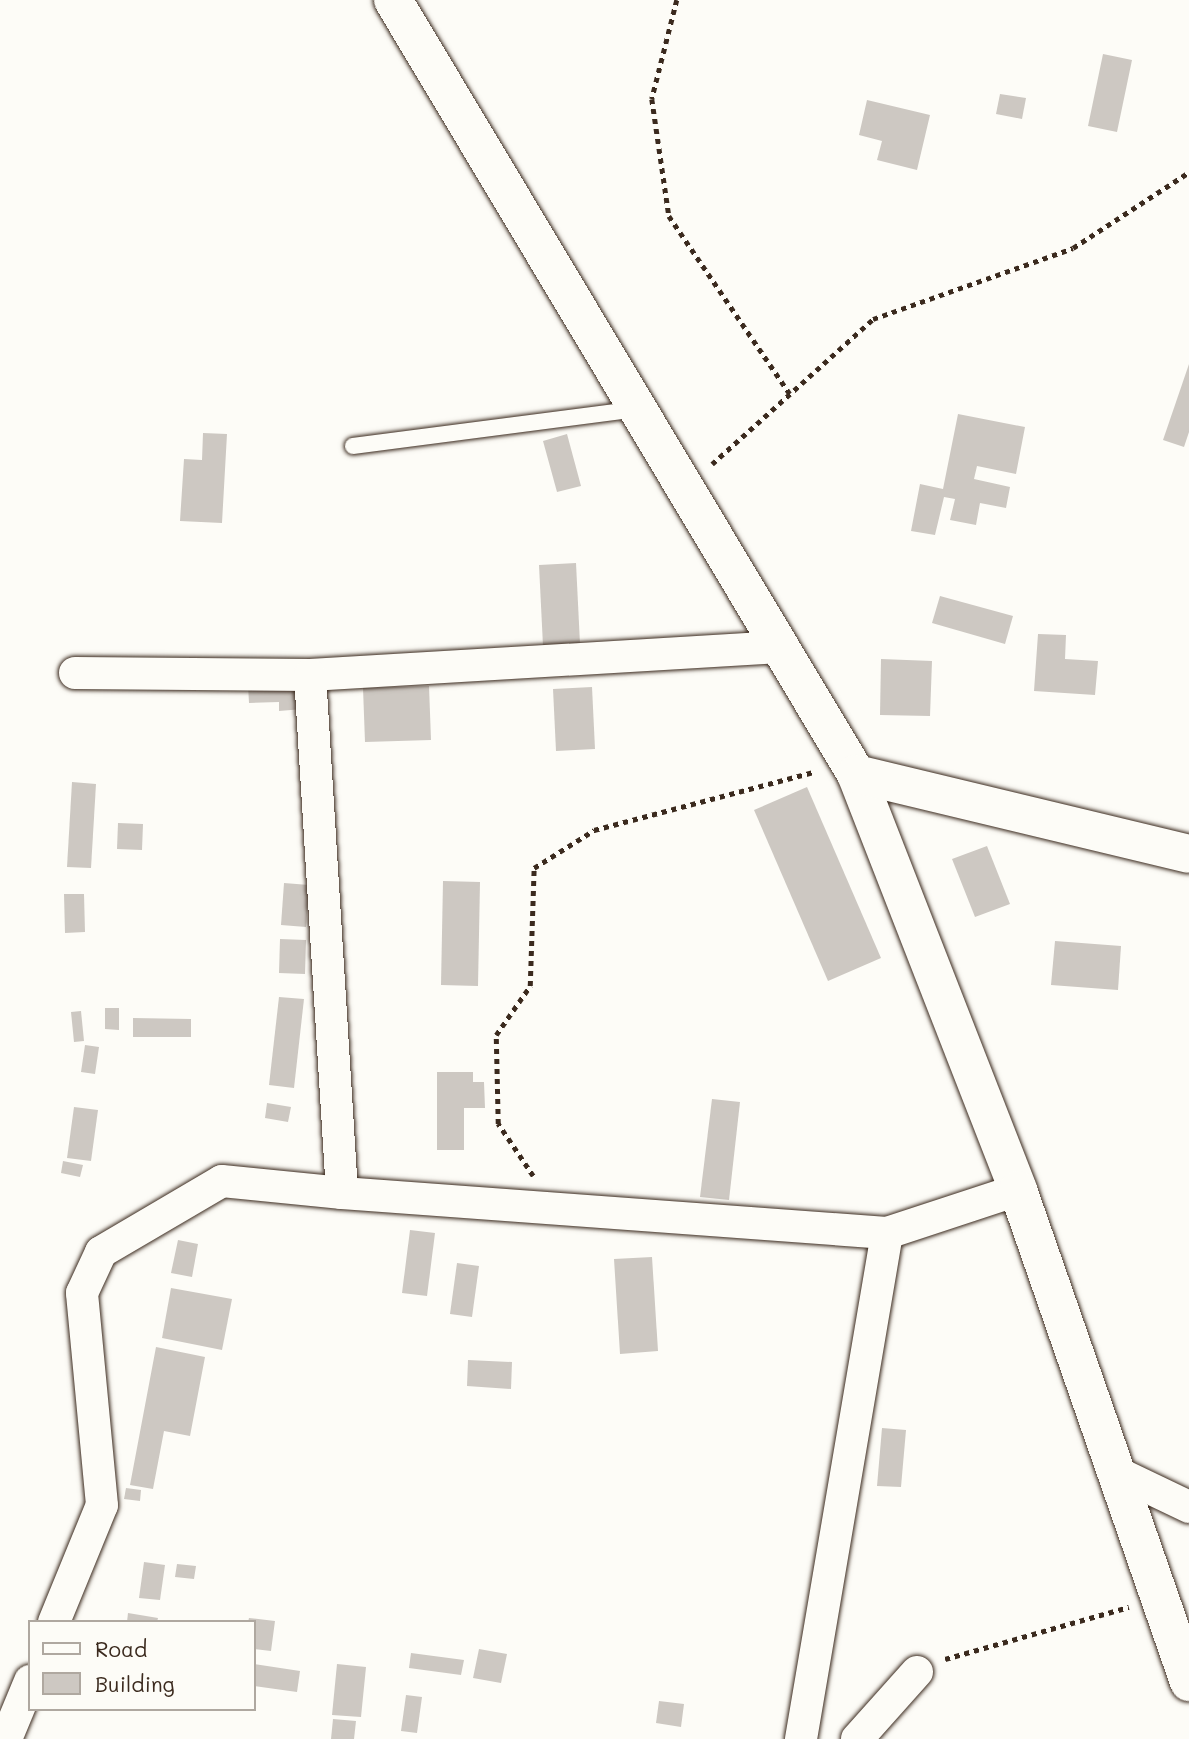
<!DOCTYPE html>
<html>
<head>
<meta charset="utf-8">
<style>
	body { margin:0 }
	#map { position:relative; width:1189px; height:1739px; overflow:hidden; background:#fdfcf7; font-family:Mali,sans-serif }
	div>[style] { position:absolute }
	.building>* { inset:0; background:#cdc8c2 }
	.path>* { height:4.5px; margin-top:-2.25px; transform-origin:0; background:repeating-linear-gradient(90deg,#3b2a1e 0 5px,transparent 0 10px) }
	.roads { filter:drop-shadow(0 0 2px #3b2a1e) drop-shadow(0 0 2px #3b2a1e) }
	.lane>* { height:16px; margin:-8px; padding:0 8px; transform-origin:8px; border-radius:8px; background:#fdfcf7 }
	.street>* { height:32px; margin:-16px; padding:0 16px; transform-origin:16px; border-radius:16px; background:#fdfcf7 }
	.secondary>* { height:38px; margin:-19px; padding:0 19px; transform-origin:19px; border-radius:19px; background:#fdfcf7 }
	span { translate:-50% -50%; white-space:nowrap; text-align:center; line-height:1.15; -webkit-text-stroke:5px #fdfcf7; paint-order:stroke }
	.legend { position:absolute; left:28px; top:1620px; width:228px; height:91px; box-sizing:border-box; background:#fdfcf7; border:2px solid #afa8a0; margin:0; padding:9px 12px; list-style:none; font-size:21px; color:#3b2a1e }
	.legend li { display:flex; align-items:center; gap:14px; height:35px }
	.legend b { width:35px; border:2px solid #afa8a0 }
</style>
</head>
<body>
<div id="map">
	<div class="building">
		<div style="clip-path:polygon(1103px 54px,1132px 60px,1117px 132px,1088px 126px)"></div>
		<div style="clip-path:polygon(1000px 94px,1026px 98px,1022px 119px,996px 114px)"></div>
		<div style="clip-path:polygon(867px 100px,930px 115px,917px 170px,877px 160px,882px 141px,859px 135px)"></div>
		<div style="clip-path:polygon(1189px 364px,1189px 432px,1184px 447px,1163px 440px)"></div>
		<div style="clip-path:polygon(958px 414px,1025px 427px,1016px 474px,977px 466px,974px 479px,1010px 487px,1006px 508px,980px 503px,976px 525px,950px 520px,955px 499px,944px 497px,935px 535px,911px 531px,920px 484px,943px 489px)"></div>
		<div style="clip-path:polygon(203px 433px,227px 434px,222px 523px,180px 521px,184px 459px,202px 460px)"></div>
		<div style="clip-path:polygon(567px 434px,581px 486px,557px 492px,543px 441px)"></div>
		<div style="clip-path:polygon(576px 563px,580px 644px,543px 646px,539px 565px)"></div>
		<div style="clip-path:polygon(940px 596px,1013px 616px,1005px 644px,932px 623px)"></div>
		<div style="clip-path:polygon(1038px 634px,1066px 635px,1065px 659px,1098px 661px,1095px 695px,1034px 691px)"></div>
		<div style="clip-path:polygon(881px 659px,932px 661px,930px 716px,880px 715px)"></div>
		<div style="clip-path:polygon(301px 683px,303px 709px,279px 711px,279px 702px,249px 703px,248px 685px)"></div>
		<div style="clip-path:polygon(429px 686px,431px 740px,365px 742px,363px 688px)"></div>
		<div style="clip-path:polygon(592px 687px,595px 749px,556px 751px,553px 689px)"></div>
		<div style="clip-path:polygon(72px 782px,96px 784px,91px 868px,67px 867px)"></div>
		<div style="clip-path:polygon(807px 787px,881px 958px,828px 981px,754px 810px)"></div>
		<div style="clip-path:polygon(118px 823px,143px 824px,142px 850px,117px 849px)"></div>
		<div style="clip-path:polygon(987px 846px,1010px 904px,975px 917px,952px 859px)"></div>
		<div style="clip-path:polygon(443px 881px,480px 882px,478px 986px,441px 985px)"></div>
		<div style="clip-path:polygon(284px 883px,309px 885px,306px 927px,281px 925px)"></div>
		<div style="clip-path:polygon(64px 894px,84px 894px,85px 932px,65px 933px)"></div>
		<div style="clip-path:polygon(280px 939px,306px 940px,305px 974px,279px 973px)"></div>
		<div style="clip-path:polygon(1055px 941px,1121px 946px,1118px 990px,1051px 985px)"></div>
		<div style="clip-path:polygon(279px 997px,304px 999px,294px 1088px,269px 1085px)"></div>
		<div style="clip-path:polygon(105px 1008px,119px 1008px,119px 1030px,105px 1029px)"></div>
		<div style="clip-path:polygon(81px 1011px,84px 1041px,74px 1042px,71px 1012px)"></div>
		<div style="clip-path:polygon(133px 1018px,191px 1019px,191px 1037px,133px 1037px)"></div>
		<div style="clip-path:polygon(85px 1045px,99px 1047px,95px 1074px,81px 1072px)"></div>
		<div style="clip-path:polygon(437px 1072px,473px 1072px,473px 1082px,484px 1082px,485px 1108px,464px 1108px,464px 1150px,437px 1150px)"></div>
		<div style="clip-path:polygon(712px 1099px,740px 1102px,729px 1200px,700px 1197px)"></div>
		<div style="clip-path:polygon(267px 1103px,291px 1107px,288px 1122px,265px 1118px)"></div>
		<div style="clip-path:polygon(74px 1107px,98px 1110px,91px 1161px,67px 1158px)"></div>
		<div style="clip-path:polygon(63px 1161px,83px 1165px,80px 1177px,61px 1173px)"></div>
		<div style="clip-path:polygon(410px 1230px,435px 1233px,427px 1296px,402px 1293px)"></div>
		<div style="clip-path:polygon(178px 1240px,198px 1244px,192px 1277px,171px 1273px)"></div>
		<div style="clip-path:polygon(652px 1257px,658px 1351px,620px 1354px,614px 1259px)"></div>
		<div style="clip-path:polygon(457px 1263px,479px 1266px,472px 1317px,450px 1314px)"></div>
		<div style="clip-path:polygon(171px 1288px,232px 1299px,222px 1350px,162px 1338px)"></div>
		<div style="clip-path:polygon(156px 1347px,205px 1357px,190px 1436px,164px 1431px,153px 1489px,130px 1485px)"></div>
		<div style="clip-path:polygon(468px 1360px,512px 1362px,511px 1389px,467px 1386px)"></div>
		<div style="clip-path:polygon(882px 1428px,906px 1430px,901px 1487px,877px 1486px)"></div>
		<div style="clip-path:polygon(126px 1488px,141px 1490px,140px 1501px,124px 1499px)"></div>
		<div style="clip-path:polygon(144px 1562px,165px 1565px,160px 1600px,139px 1598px)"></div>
		<div style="clip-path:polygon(177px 1564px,196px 1566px,194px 1579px,175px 1577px)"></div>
		<div style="clip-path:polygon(128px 1613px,158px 1618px,157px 1622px,127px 1622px)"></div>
		<div style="clip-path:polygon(249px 1618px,275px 1621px,271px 1651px,254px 1649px,254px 1622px,248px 1622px)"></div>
		<div style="clip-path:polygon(479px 1649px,507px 1654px,501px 1683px,473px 1678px)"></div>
		<div style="clip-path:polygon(411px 1653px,464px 1660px,461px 1675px,409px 1668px)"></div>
		<div style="clip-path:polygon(254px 1664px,300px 1671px,297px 1692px,254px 1686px)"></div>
		<div style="clip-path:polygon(337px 1664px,366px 1667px,361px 1717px,332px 1715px)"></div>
		<div style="clip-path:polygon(406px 1695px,422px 1697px,417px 1733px,401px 1731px)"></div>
		<div style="clip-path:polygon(659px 1701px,684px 1704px,681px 1727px,656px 1723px)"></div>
		<div style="clip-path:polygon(333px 1719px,356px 1721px,354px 1739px,331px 1739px)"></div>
	</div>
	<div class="path">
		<div style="left:677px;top:0;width:102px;rotate:104.2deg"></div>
		<div style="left:652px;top:99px;width:118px;rotate:81.7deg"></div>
		<div style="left:669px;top:216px;width:215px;rotate:55.8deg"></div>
		<div style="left:712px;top:464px;width:217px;rotate:-42deg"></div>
		<div style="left:873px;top:319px;width:212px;rotate:-19.5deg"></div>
		<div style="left:1073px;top:248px;width:139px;rotate:-33.2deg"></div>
		<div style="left:533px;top:1176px;width:63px;rotate:-123.9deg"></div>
		<div style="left:498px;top:1124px;width:89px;rotate:-91.3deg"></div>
		<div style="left:496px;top:1035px;width:60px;rotate:-55.2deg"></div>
		<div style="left:530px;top:986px;width:118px;rotate:-88.1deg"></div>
		<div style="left:534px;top:868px;width:71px;rotate:-32.3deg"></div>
		<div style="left:594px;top:830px;width:228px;rotate:-14.8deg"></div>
		<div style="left:945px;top:1659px;width:191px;rotate:-15.8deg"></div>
	</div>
	<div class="roads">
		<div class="lane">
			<div style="left:353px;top:446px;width:286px;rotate:-7.4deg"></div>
		</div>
		<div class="street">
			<div style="left:75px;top:673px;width:235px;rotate:0.5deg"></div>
			<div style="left:310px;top:675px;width:471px;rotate:-3.4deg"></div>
			<div style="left:310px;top:675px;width:519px;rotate:86.46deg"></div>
			<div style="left:1116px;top:1472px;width:81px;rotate:25.6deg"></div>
			<div style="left:54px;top:1622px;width:126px;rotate:-67.7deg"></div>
			<div style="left:102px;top:1505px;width:213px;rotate:-95.4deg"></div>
			<div style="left:82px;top:1293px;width:45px;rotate:-65.1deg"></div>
			<div style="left:101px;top:1252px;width:140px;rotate:-30.4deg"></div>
			<div style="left:222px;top:1181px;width:121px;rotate:5.7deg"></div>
			<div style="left:342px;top:1193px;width:546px;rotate:4.2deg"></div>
			<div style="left:887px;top:1233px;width:138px;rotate:-18.2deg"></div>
			<div style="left:6px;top:1739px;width:63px;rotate:-67.5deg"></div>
			<div style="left:801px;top:1739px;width:513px;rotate:-80.35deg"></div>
			<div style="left:857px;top:1739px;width:90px;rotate:-48.2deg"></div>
		</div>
		<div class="secondary">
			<div style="left:393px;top:0;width:902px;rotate:59.11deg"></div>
			<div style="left:856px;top:774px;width:446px;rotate:68.7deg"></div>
			<div style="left:1018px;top:1190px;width:521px;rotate:70.83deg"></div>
			<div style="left:856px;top:774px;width:342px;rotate:13.5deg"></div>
		</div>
	</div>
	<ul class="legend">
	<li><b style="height:9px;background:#fdfcf7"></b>Road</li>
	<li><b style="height:19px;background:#cdc8c2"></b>Building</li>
	</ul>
</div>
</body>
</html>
